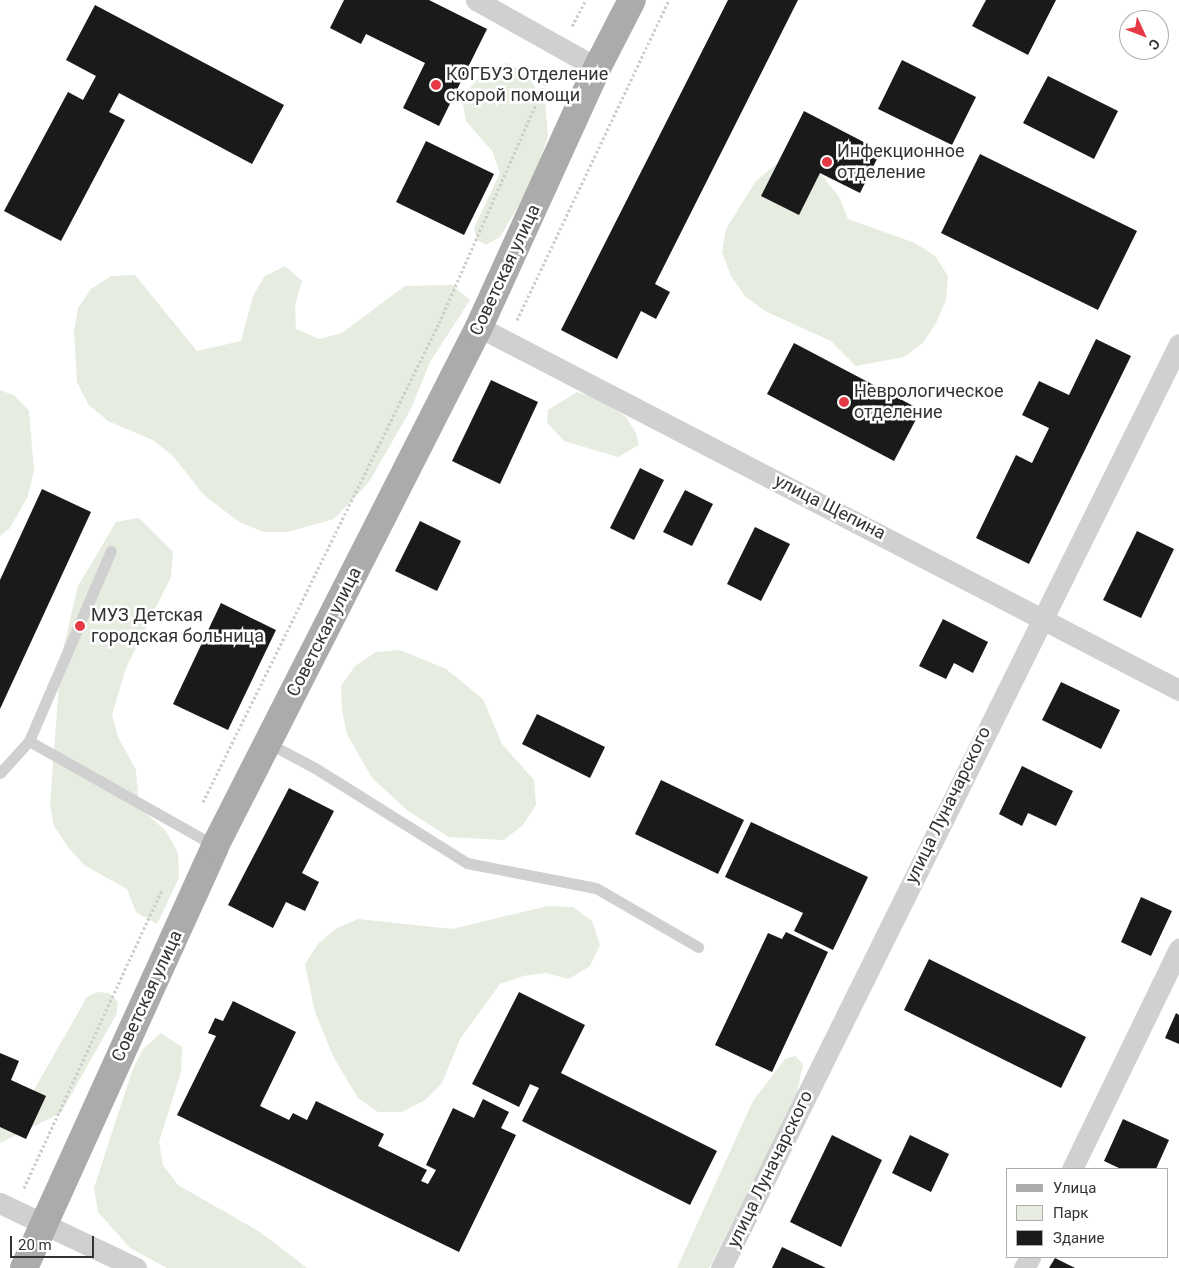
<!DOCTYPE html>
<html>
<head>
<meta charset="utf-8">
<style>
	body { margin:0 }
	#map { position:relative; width:1179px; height:1268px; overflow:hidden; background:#fff; font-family:Roboto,sans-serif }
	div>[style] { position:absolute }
	.green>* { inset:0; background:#e6ecdf }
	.building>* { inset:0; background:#1a1a1a }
	.path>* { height:3px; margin-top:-1.5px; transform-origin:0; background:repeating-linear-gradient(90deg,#cdcdcd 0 2.5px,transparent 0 5px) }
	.lane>* { height:11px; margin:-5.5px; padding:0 5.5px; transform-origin:5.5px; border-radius:5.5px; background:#d0d0d0 }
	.street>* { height:21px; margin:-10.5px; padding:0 10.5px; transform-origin:10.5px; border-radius:10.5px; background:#d0d0d0 }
	.primary>* { height:28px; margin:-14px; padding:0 14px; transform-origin:14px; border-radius:14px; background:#ababab }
	.dots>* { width:14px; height:14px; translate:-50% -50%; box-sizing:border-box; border:2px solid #fff; border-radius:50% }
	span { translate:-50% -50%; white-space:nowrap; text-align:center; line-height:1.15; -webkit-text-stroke:5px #fff; paint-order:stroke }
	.poi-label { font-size:18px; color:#333 }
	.left { translate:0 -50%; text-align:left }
	.street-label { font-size:18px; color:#333 }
	.legend { position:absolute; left:1006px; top:1168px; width:162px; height:90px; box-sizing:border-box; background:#fff; border:1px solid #adadad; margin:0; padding:6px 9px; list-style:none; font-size:15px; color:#333 }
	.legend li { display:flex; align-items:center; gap:10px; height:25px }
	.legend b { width:25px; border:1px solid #adadad }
	.north { position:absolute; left:1119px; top:10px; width:50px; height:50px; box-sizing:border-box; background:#fff; border:1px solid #adadad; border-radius:50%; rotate:133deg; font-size:14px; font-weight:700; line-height:20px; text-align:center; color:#333 }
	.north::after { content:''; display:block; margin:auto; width:18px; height:22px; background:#e63946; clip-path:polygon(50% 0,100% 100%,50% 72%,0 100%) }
	.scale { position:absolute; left:10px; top:1236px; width:84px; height:22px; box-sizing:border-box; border:2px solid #333; border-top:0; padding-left:6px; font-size:15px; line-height:18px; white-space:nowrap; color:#333; -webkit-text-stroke:4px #fff; paint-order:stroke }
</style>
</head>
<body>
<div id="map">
	<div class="green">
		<div style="clip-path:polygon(507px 63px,527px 75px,545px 102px,548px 136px,532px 183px,500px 237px,486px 245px,477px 240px,474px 228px,500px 173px,492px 151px,466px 121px,462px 98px,484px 71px)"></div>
		<div style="clip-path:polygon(800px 160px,820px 173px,839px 197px,848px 219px,915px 243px,935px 256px,948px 276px,946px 300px,936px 323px,923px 343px,904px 357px,856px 366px,831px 341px,765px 311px,745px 296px,731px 276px,722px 252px,726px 229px,756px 181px,776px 164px)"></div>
		<div style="clip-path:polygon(285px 266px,302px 281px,295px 305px,296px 329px,319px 339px,342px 333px,405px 286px,452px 285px,470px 300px,430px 362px,411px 409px,369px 482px,334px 519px,288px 532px,264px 532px,241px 523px,222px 509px,203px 494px,173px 456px,153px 440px,108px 421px,88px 404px,77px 382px,74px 331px,78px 308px,91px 289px,111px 276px,135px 275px,197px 351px,241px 341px,253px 296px,265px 276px)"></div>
		<div style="clip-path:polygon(0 390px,15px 396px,29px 411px,34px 470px,28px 496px,10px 528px,0 536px)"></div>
		<div style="clip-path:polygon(577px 392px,600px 399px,626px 417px,636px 433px,639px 445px,618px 457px,564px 441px,547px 423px,548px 410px)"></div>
		<div style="clip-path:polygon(139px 518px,173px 552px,171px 577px,126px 668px,112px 715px,118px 737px,136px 770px,139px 807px,166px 831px,178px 853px,179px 878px,157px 924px,136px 912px,127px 889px,84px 865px,68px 847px,54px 826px,50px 804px,61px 658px,78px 586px,116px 522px)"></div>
		<div style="clip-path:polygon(400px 650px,446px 669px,483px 699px,502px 744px,534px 780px,536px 805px,523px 825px,504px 840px,449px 837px,408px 811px,372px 778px,347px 734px,342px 711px,341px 686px,355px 666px,376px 652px)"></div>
		<div style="clip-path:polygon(548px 906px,573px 907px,592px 921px,600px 945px,590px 966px,569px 979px,546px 973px,523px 976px,500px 984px,460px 1039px,442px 1083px,425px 1100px,402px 1112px,378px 1112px,358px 1098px,333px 1056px,315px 1012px,305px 964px,318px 944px,337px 928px,358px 919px,452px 929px)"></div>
		<div style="clip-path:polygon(97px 992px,109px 993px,118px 1002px,117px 1013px,61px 1113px,0 1143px,0 1125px,22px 1111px,87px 997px)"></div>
		<div style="clip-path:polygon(161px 1033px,182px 1047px,181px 1072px,159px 1142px,163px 1165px,178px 1185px,260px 1232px,307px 1268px,167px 1268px,130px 1248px,98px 1212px,94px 1188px,132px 1071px,143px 1049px)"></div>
		<div style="clip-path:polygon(795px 1056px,803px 1064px,796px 1098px,709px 1268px,677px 1268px,753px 1101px,785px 1059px)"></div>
	</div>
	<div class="building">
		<div style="clip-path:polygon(344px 0,429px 0,487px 29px,439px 126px,403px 108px,425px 63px,366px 34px,361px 44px,330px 28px)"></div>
		<div style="clip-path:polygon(728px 0,798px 0,655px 284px,670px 292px,656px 319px,641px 311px,617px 359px,561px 330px)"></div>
		<div style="clip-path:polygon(986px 0,1056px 0,1028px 55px,972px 26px)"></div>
		<div style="clip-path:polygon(95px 5px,284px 105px,252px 164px,119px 93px,109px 112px,125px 120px,61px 241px,4px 211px,68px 92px,83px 100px,96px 76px,66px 60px)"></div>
		<div style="clip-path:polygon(902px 60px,976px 97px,952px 145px,878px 109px)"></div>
		<div style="clip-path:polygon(1048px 76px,1118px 111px,1094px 159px,1023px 123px)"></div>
		<div style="clip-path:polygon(804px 111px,881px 151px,860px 193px,820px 173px,799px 215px,761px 196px)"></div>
		<div style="clip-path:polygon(426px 141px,494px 174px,464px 235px,396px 202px)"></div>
		<div style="clip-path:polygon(980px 154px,1137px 231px,1098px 310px,941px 233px)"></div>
		<div style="clip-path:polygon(1096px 339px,1131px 356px,1029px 564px,976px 538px,1016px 455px,1032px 463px,1049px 428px,1022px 415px,1039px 381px,1069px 395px)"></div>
		<div style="clip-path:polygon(794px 343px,921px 410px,894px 461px,767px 394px)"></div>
		<div style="clip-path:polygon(491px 380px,538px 402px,500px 484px,452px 461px)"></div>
		<div style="clip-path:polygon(640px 468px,664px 480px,634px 540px,610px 528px)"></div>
		<div style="clip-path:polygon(42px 489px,91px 512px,0 709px,0 580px)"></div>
		<div style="clip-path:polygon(685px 490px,713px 504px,692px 546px,663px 532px)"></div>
		<div style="clip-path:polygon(420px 521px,461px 541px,437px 591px,395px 571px)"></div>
		<div style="clip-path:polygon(755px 527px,790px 544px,761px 601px,727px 584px)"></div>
		<div style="clip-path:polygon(1137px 531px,1174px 549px,1141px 618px,1103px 600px)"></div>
		<div style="clip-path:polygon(221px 603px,276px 630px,228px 730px,173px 704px)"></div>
		<div style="clip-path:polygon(943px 619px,988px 642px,973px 673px,954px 663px,946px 679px,919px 666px)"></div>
		<div style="clip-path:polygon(1061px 682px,1120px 710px,1101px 749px,1042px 720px)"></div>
		<div style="clip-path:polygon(537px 714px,605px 747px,590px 778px,522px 744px)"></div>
		<div style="clip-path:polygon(1022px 766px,1073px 791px,1056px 826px,1028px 813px,1022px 826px,999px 814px)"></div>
		<div style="clip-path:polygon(661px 780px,744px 820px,718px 874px,635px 834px)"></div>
		<div style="clip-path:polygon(289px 788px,334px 811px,302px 873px,319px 882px,305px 911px,286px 902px,273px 928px,228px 905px)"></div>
		<div style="clip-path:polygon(751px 822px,868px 877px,833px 950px,794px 931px,803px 913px,725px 877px)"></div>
		<div style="clip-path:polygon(1141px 897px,1172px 911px,1151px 956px,1121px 942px)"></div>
		<div style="clip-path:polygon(786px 932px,828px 952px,772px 1072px,715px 1045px,768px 933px,782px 939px)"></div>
		<div style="clip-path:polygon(929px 959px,1086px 1037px,1061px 1088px,904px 1010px)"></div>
		<div style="clip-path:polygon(519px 992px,585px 1025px,561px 1073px,717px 1151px,690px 1205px,522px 1121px,539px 1088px,530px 1084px,519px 1107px,472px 1084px)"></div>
		<div style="clip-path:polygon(233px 1001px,296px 1032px,260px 1106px,289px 1120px,293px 1113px,307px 1120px,316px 1101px,384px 1134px,378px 1146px,427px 1170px,421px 1181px,428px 1184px,436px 1170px,426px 1165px,453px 1108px,474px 1118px,483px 1099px,509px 1112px,501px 1128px,516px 1135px,459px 1252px,177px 1115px,216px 1036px,208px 1033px,215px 1018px,223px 1021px)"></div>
		<div style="clip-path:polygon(1176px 1013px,1179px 1015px,1179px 1044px,1165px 1038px)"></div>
		<div style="clip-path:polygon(0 1053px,19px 1061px,11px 1080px,46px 1096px,26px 1139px,0 1127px)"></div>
		<div style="clip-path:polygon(1123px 1119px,1169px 1140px,1156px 1169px,1121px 1169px,1104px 1161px)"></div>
		<div style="clip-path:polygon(832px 1135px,882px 1160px,841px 1247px,790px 1222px)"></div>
		<div style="clip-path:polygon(910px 1135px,949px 1154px,931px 1192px,892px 1173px)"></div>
		<div style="clip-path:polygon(782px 1247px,826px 1268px,772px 1268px)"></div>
		<div style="clip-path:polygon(1055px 1258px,1075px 1268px,1049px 1268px)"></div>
	</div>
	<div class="path">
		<div style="left:572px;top:26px;width:30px;rotate:-62deg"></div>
		<div style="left:517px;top:320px;width:354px;rotate:-64.6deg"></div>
		<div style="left:203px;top:802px;width:534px;rotate:-63.77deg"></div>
		<div style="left:439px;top:323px;width:277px;rotate:-66.1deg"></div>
		<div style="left:24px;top:1188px;width:329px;rotate:-65.2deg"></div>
	</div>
	<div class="lane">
		<div style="left:29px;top:741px;width:207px;rotate:-66.7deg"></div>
		<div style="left:268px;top:743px;width:53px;rotate:28deg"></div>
		<div style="left:315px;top:768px;width:179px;rotate:32deg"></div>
		<div style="left:467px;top:863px;width:131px;rotate:11deg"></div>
		<div style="left:596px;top:888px;width:118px;rotate:30deg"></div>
		<div style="left:0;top:773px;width:43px;rotate:-47.8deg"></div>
		<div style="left:29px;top:741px;width:214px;rotate:29.4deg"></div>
	</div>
	<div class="street">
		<div style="left:476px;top:0;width:139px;rotate:29.3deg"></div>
		<div style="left:479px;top:327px;width:789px;rotate:27.41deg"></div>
		<div style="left:1072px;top:1169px;width:245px;rotate:-64.1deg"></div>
		<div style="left:0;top:1203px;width:151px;rotate:25.5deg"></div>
		<div style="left:721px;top:1268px;width:1031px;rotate:-63.63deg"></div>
		<div style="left:1024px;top:1268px;width:13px;rotate:-61deg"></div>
	</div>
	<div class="primary">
		<div style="left:24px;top:1268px;width:463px;rotate:-65.6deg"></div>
		<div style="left:215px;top:846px;width:582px;rotate:-63.04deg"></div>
		<div style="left:479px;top:327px;width:285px;rotate:-65.5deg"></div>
		<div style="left:597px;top:68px;width:76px;rotate:-62.8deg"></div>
	</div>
	<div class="dots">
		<div style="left:436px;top:85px;background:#e63946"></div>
		<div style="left:827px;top:162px;background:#e63946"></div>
		<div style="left:844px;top:402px;background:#e63946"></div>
		<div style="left:80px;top:626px;background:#e63946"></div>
	</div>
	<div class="poi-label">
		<span class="left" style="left:446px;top:85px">КОГБУЗ Отделение<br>скорой помощи</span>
		<span class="left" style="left:837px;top:162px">Инфекционное<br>отделение</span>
		<span class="left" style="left:854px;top:402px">Неврологическое<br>отделение</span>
		<span class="left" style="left:91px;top:626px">МУЗ Детская<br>городская больница</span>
	</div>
	<div class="street-label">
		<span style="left:505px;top:270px;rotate:-65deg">Советская улица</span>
		<span style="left:830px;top:507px;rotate:27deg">улица Щепина</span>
		<span style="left:324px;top:632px;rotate:-63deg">Советская улица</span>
		<span style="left:948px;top:805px;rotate:-64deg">улица Луначарского</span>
		<span style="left:147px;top:996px;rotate:-65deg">Советская улица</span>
		<span style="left:770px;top:1169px;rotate:-64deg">улица Луначарского</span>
	</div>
	<ul class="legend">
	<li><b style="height:6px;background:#ababab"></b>Улица</li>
	<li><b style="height:14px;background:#e6ecdf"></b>Парк</li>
	<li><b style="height:14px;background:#1a1a1a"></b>Здание</li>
	</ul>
	<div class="north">С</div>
	<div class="scale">20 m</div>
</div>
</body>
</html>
